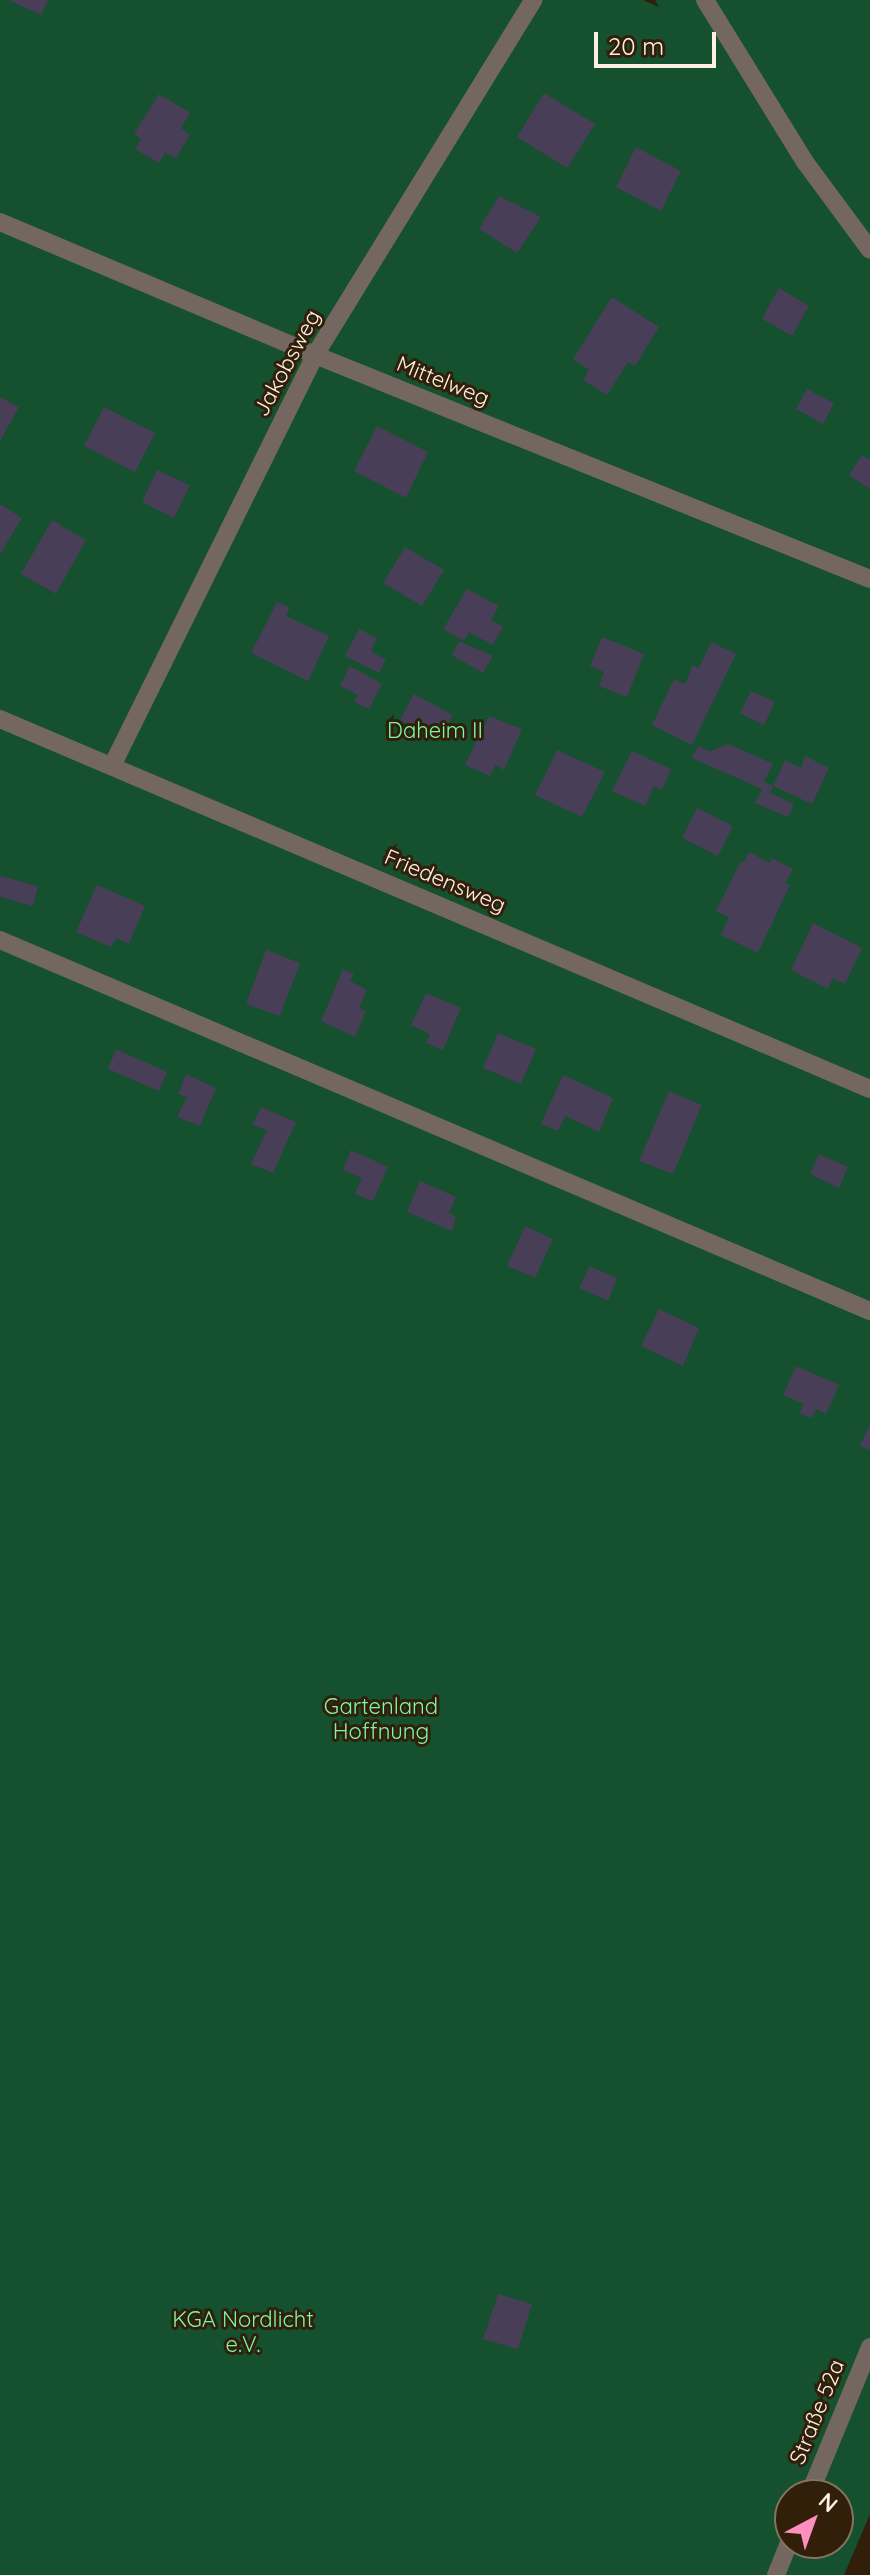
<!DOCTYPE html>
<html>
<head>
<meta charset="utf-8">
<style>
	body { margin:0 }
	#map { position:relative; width:870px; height:2575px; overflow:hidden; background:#311f0a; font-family:Quicksand,sans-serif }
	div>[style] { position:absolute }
	.green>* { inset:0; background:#15502f }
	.building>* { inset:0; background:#483e57 }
	.service>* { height:18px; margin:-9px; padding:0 9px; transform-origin:9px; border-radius:9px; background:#746760 }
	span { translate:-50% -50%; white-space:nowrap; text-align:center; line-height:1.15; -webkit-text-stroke:6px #311f0a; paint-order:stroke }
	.street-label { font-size:22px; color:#fef1e4 }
	.park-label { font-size:22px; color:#7bf7a9 }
	.north { position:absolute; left:774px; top:2479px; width:80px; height:80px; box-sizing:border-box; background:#311f0a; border:2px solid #837361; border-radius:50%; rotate:41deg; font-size:22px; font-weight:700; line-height:32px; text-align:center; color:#fef1e4 }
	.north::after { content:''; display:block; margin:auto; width:28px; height:36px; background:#fe8ebd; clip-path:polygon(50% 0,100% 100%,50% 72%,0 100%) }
	.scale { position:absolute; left:594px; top:32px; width:122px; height:36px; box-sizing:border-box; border:4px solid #fef1e4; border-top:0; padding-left:10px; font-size:24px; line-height:28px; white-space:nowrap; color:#fef1e4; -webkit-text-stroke:6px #311f0a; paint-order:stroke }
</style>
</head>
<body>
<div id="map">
	<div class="green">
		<div style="clip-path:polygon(evenodd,0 0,643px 0,659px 7px,655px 0,870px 0,870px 2514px,844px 2575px,0 2575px,0 0,790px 2495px,838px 2495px,838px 2543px,790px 2543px,790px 2495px)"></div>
	</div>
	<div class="building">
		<div style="clip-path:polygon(9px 0,48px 0,41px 15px)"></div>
		<div style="clip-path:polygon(544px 93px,595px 124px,567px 168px,517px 137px)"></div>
		<div style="clip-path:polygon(159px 94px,190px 113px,181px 128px,190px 135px,176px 158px,165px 153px,159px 163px,135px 149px,141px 139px,134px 134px)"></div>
		<div style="clip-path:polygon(636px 147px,681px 171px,661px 211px,616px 187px)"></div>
		<div style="clip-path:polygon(499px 196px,541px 217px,517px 253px,479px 229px)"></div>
		<div style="clip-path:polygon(779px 288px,809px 306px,792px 336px,762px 319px)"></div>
		<div style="clip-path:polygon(612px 297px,659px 327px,635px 366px,628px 362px,607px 395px,583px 380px,589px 370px,573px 359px)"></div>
		<div style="clip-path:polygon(807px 389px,834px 403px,823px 424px,796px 409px)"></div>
		<div style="clip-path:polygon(0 397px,19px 407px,0 441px)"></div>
		<div style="clip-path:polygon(104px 407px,155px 433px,135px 472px,84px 446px)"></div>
		<div style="clip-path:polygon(377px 426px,428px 452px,406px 498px,354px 471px)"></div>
		<div style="clip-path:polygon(862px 455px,870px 460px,870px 489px,849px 475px)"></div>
		<div style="clip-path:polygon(157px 470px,190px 485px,174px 518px,142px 502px)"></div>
		<div style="clip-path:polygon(0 504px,22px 518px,0 554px)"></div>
		<div style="clip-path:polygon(52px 520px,86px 540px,56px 594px,21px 574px)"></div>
		<div style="clip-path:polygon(405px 547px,444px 570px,422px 606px,383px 583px)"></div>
		<div style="clip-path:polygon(467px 589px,499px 606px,491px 620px,503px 627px,493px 645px,469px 632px,464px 641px,443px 629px)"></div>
		<div style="clip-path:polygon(277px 602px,290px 607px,286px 616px,329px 636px,308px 681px,251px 653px)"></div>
		<div style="clip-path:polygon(359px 629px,377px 638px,371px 651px,386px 660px,379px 673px,345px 656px)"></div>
		<div style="clip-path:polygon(602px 637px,644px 654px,627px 697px,599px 686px,604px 672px,590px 666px)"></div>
		<div style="clip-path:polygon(459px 641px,493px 656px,483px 673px,452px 655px)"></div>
		<div style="clip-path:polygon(711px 642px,736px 654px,692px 745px,652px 725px,674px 679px,685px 684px,693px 665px,699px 668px)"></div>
		<div style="clip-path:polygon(350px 666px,382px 684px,369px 709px,354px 702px,358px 695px,340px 686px)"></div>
		<div style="clip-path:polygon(751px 691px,775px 702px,764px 725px,740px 713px)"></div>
		<div style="clip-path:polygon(414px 694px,453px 715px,443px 733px,436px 729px,431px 737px,400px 720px)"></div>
		<div style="clip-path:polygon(489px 716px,522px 729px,504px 770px,495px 765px,490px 776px,465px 765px)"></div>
		<div style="clip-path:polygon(729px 744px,773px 764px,764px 782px,773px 786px,770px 793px,794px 804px,788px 817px,755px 803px,762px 789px,692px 758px,698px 746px,710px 751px)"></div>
		<div style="clip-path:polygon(557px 750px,605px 772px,582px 817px,535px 795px)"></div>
		<div style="clip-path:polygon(632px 751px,671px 769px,662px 790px,654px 786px,645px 806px,612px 791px)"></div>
		<div style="clip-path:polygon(805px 756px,829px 768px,812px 804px,773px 786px,785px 760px,801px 768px)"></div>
		<div style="clip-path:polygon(697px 808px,733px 826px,718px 856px,682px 838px)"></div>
		<div style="clip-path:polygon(749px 852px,770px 863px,772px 858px,793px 869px,785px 883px,790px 885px,758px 953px,721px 935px,729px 917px,716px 911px,741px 861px,744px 862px)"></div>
		<div style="clip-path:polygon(0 876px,38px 886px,33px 906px,0 897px)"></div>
		<div style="clip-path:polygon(97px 885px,145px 906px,129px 944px,116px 938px,111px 947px,76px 932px)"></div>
		<div style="clip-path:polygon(813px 923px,862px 948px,845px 984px,833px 978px,828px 989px,791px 970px)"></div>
		<div style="clip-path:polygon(266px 950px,300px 963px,280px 1016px,246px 1004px)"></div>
		<div style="clip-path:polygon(343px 969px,354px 974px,350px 981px,367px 990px,359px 1008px,366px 1011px,355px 1037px,321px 1021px)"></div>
		<div style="clip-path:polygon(426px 993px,461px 1008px,443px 1050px,426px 1043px,430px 1034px,411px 1025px)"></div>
		<div style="clip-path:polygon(498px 1033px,536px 1049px,521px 1084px,483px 1068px)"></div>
		<div style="clip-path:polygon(116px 1049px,167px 1072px,159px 1091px,108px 1069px)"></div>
		<div style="clip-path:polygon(186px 1074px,216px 1088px,200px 1126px,177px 1117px,187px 1097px,178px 1094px)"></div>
		<div style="clip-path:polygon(563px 1075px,613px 1098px,599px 1132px,565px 1116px,558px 1131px,541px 1124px)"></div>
		<div style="clip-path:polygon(669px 1091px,702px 1105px,673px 1174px,639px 1161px)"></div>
		<div style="clip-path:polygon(261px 1107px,296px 1122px,273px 1173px,251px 1164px,267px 1130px,252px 1125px)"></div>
		<div style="clip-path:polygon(351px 1150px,388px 1167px,373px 1201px,355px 1194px,362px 1178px,343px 1170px)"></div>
		<div style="clip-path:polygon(819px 1154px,848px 1167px,839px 1188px,810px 1174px)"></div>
		<div style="clip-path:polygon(420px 1181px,456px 1197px,449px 1213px,456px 1217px,452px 1231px,407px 1212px)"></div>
		<div style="clip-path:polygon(525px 1226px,553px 1239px,535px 1278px,507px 1266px)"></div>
		<div style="clip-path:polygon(590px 1266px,617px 1278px,608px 1301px,579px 1288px)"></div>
		<div style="clip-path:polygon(659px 1309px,699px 1328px,683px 1366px,641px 1346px)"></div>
		<div style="clip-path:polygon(796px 1366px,839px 1385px,826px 1414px,816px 1409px,812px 1418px,799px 1413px,804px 1404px,783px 1395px)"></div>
		<div style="clip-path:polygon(870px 1424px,870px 1450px,860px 1446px)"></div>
		<div style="clip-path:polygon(498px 2294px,532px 2304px,518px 2349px,483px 2339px)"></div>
	</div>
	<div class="service">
		<div style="left:705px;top:0;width:190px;rotate:58.3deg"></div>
		<div style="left:805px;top:162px;width:109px;rotate:53.5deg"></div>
		<div style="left:0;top:222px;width:342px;rotate:22.9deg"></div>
		<div style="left:315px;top:355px;width:598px;rotate:21.98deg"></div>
		<div style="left:0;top:719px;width:945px;rotate:23.04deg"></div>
		<div style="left:112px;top:766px;width:458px;rotate:-63.7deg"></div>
		<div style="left:315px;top:355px;width:417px;rotate:-58.4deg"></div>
		<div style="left:0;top:940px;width:946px;rotate:23.1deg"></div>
		<div style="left:809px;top:2495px;width:160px;rotate:-67.6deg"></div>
		<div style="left:776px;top:2575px;width:37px;rotate:-68deg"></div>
	</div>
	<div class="street-label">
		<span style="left:287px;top:363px;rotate:-62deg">Jakobsweg</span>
		<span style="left:443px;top:381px;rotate:22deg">Mittelweg</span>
		<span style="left:445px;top:881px;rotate:23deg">Friedensweg</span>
		<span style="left:817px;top:2412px;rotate:-68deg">Straße 52a</span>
	</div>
	<div class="park-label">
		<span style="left:435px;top:731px">Daheim II</span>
		<span style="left:381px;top:1719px">Gartenland<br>Hoffnung</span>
		<span style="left:243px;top:2332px">KGA Nordlicht<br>e.V.</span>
	</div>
	<div class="north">N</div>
	<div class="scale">20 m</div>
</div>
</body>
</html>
